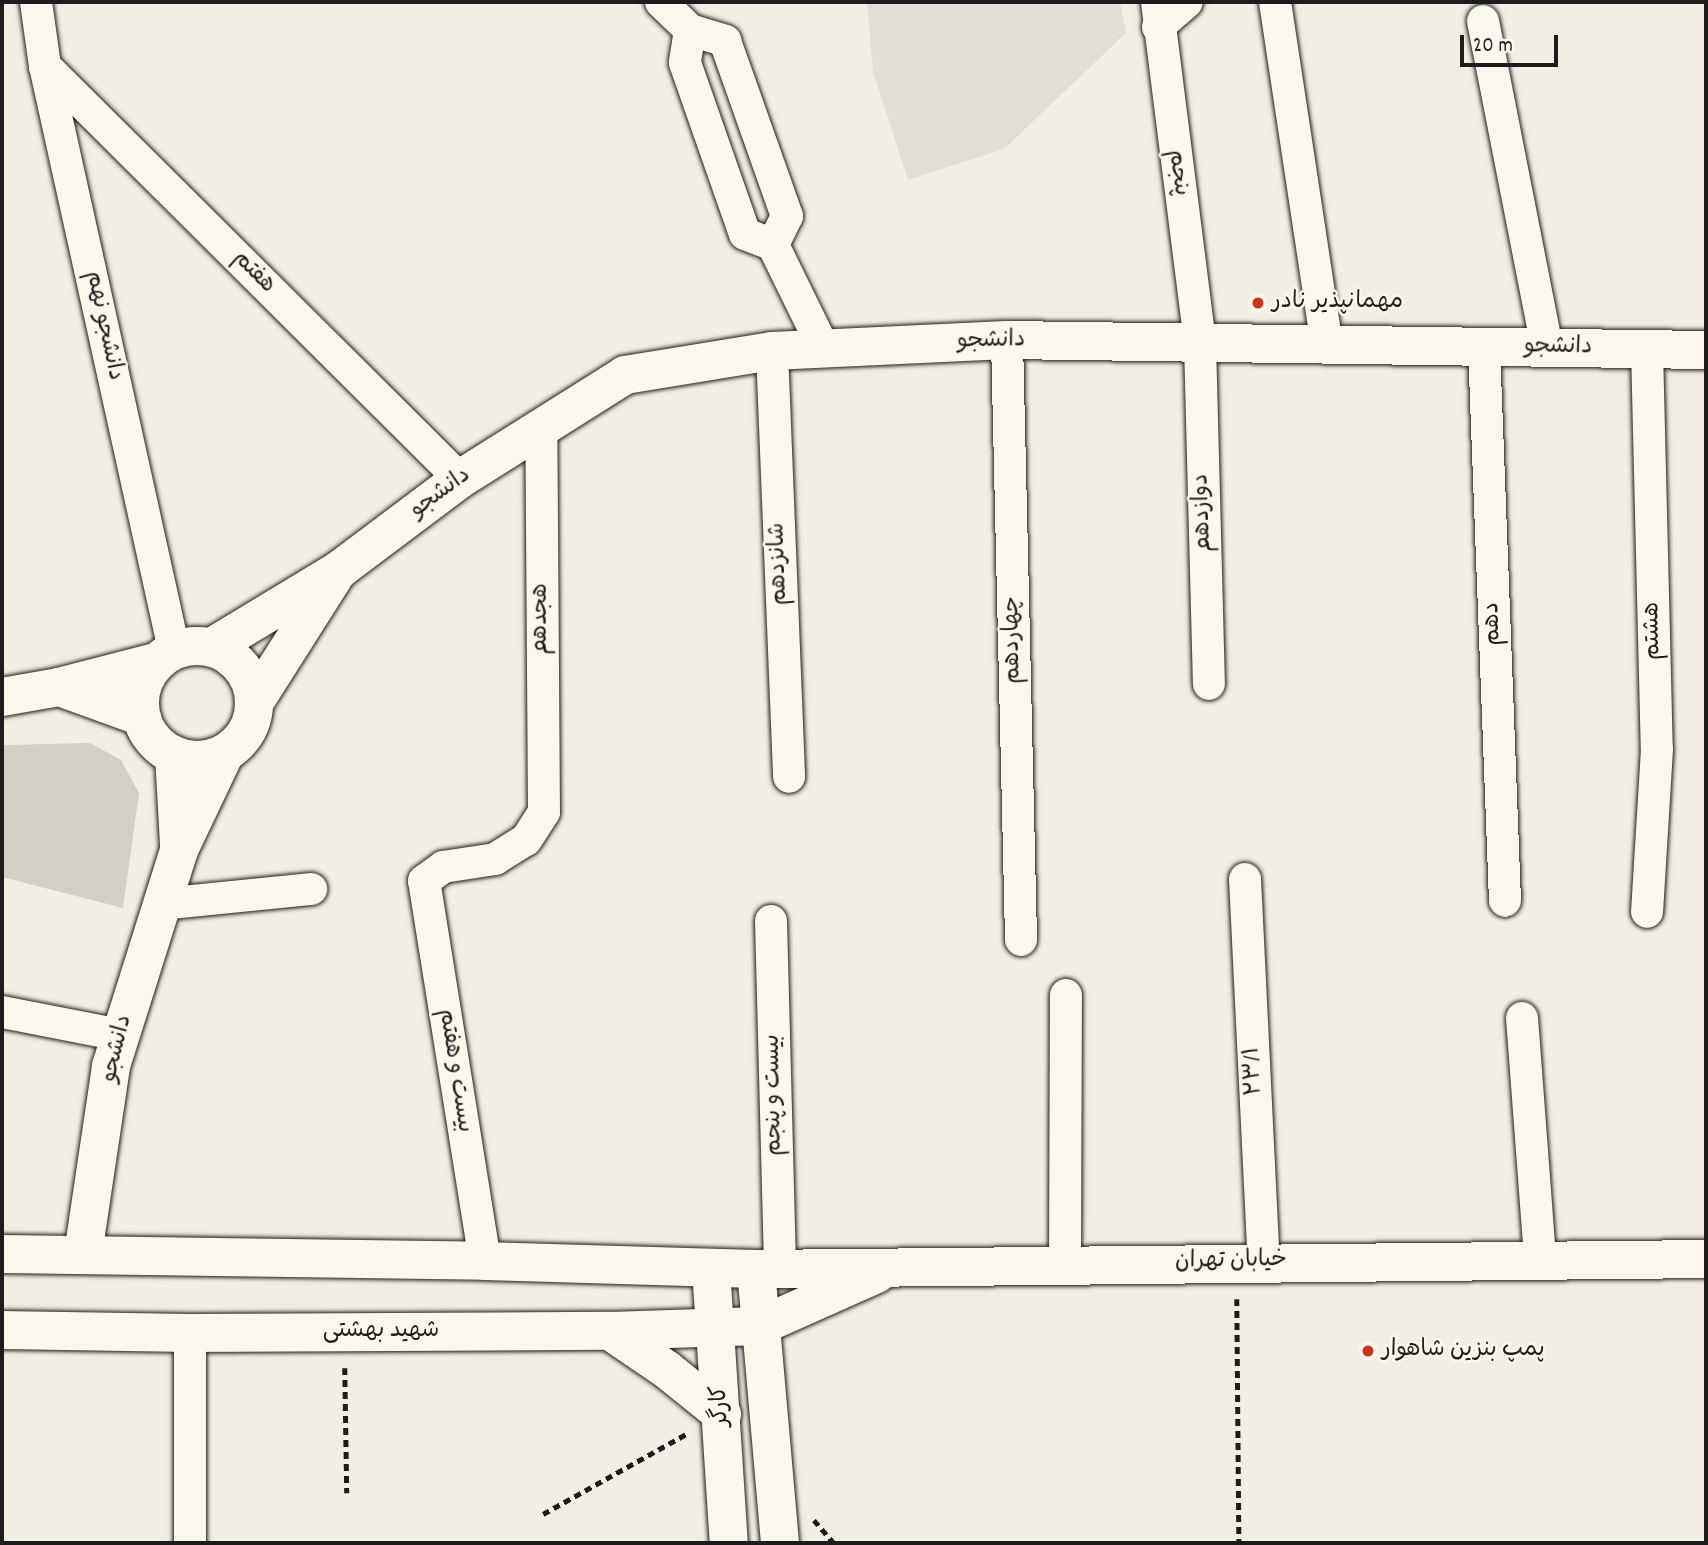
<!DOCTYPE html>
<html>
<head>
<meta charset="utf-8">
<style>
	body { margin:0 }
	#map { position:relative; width:1708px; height:1545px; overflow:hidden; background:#f2eee4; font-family:Dekko,"Playpen Sans Arabic",sans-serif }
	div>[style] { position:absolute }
	.built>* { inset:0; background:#e2ded5 }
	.green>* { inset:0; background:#d2cfc6 }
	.path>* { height:4.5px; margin-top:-2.25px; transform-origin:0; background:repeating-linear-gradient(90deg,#1c1c1c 0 7px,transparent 0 12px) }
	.roads { filter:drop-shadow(0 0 2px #1c1c1c) drop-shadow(0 0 2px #1c1c1c) }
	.street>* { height:32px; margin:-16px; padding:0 16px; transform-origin:16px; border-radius:16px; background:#fbf7ec }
	.secondary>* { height:38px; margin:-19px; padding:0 19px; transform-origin:19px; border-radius:19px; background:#fbf7ec }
	.secondary>.ring { margin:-19px; padding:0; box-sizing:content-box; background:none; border:38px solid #fbf7ec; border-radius:50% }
	.primary>* { height:38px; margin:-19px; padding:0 19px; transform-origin:19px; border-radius:19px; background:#fbf7ec }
	.dots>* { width:19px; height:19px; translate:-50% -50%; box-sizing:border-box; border:4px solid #fbf7ec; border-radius:50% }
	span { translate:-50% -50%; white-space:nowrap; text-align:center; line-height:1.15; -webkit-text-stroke:5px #fbf7ec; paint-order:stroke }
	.street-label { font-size:23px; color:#1c1c1c }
	.poi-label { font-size:23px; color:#1c1c1c }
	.left { translate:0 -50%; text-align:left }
	.frame { position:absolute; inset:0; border:4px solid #1c1c1c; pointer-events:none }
	.scale { position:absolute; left:1460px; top:35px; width:98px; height:32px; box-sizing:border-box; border:4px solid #1c1c1c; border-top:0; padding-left:9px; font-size:21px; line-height:24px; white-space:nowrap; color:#1c1c1c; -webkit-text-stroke:5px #fbf7ec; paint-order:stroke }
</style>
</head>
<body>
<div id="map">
	<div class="built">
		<div style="clip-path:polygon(867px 2px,1120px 2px,1126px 33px,1004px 149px,908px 180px,873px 72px)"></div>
	</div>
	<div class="green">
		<div style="clip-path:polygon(90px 743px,121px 760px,139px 793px,123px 908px,2px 877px,2px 745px)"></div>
	</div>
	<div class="path">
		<div style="left:1237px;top:1299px;width:244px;rotate:89.5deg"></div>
		<div style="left:345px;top:1368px;width:125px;rotate:89.1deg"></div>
		<div style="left:543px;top:1514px;width:164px;rotate:-29.2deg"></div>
		<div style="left:814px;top:1520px;width:30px;rotate:49deg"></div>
	</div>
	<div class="roads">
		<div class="street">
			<div style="left:36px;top:2px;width:65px;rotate:82deg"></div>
			<div style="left:45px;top:66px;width:598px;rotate:77.54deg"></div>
			<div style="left:661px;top:2px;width:40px;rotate:44deg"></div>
			<div style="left:690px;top:30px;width:37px;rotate:17deg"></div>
			<div style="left:725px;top:41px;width:186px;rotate:70.5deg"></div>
			<div style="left:787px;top:216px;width:32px;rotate:116deg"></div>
			<div style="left:1157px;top:2px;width:344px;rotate:82.8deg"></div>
			<div style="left:1200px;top:343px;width:341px;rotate:88.5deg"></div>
			<div style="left:1275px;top:2px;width:347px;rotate:81.4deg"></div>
			<div style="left:1483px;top:21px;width:333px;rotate:78.9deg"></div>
			<div style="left:1158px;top:27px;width:38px;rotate:-41deg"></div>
			<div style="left:690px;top:30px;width:33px;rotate:99deg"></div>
			<div style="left:685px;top:63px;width:181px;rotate:70.7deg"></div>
			<div style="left:745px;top:234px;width:30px;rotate:21deg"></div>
			<div style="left:773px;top:245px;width:116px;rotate:63.9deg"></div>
			<div style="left:45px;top:66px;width:585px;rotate:44.86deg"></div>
			<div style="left:1007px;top:340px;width:600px;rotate:88.66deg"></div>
			<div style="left:1484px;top:347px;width:554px;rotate:87.83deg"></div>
			<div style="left:1647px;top:349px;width:400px;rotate:88.6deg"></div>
			<div style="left:1657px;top:749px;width:163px;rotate:93.5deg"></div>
			<div style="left:772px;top:351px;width:426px;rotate:87.7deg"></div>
			<div style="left:1245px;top:879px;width:383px;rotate:87.2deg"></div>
			<div style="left:161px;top:904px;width:151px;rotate:-5.7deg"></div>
			<div style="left:771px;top:921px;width:348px;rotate:88.5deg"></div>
			<div style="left:2px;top:1012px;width:120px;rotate:11deg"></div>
			<div style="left:1522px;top:1018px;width:243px;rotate:85.7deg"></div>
			<div style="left:485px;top:1261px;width:385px;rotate:-99.1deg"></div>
			<div style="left:424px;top:881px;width:24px;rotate:-36deg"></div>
			<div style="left:443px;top:867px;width:53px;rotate:-8.7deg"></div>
			<div style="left:495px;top:859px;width:36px;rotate:-32deg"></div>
			<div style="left:526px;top:840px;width:33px;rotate:-57deg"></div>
			<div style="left:544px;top:812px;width:386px;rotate:-90.4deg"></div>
			<div style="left:1065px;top:1265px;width:270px;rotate:-89.8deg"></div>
			<div style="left:190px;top:1543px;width:210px;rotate:-90deg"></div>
		</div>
		<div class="secondary">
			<div class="ring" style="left:140px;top:646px;width:76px;height:76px"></div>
			<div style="left:212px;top:647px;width:149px;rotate:-31.2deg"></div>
			<div style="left:339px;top:570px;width:151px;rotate:-36.9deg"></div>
			<div style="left:460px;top:479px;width:195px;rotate:-32.2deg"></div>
			<div style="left:625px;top:375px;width:149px;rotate:-9.3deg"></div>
			<div style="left:772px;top:351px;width:235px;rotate:-2.7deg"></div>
			<div style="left:1007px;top:340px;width:699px;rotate:0.82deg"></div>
			<div style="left:59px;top:687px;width:88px;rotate:19.9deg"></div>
			<div style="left:2px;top:697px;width:58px;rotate:-10deg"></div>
			<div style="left:59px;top:687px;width:100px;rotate:-14.5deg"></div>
			<div style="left:254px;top:703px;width:149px;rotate:-57.6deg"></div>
			<div style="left:174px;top:755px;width:90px;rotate:86.8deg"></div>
			<div style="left:83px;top:1254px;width:190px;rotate:-81.5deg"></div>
			<div style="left:111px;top:1066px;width:226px;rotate:-72.5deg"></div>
			<div style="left:179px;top:850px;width:107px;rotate:-64.6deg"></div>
			<div style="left:756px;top:1269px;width:950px;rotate:-0.6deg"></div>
			<div style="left:760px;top:1326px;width:128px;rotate:-24deg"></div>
		</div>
		<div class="primary">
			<div style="left:2px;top:1254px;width:483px;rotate:0.8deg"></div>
			<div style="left:485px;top:1261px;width:271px;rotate:1.7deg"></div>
			<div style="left:756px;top:1269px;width:275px;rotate:85deg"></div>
			<div style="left:711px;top:1268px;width:276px;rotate:86.3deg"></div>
			<div style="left:2px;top:1330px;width:188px;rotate:0.9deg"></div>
			<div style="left:190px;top:1333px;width:420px;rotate:-0.3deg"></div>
			<div style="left:610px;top:1331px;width:150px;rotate:-1.9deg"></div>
			<div style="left:610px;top:1331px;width:68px;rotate:34.2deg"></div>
			<div style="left:666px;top:1369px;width:72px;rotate:38.8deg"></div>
		</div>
	</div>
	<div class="dots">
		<div style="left:1258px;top:303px;background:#c8321e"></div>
		<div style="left:1368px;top:1351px;background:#c8321e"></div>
	</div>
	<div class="street-label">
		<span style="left:1177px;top:173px;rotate:82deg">پنجم</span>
		<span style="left:253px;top:273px;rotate:45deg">هفتم</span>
		<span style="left:103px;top:326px;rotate:78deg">دانشجو نهم</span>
		<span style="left:991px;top:342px;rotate:-1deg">دانشجو</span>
		<span style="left:1558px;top:348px;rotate:1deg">دانشجو</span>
		<span style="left:441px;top:494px;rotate:-36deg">دانشجو</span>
		<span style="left:1204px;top:513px;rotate:-92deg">دوازدهم</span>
		<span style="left:780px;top:564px;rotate:-92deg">شانزدهم</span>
		<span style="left:542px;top:619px;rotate:-90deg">هجدهم</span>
		<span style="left:1494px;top:624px;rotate:-92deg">دهم</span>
		<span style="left:1654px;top:631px;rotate:-91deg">هشتم</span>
		<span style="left:1014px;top:640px;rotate:-91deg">چهاردهم</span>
		<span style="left:118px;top:1049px;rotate:-76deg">دانشجو</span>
		<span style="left:454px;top:1071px;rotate:81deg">بیست و هفتم</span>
		<span style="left:1255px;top:1071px;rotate:-93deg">۲۳/۱</span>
		<span style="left:775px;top:1095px;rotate:-91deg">بیست و پنجم</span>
		<span style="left:1231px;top:1262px;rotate:-1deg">خیابان تهران</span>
		<span style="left:381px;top:1332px">شهید بهشتی</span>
		<span style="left:722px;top:1406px;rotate:-93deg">کارگر</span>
	</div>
	<div class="poi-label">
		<span class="left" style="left:1272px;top:303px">مهمانپذیر نادر</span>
		<span class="left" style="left:1382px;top:1351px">پمپ بنزین شاهوار</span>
	</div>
	<div class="frame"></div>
	<div class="scale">20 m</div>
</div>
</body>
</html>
